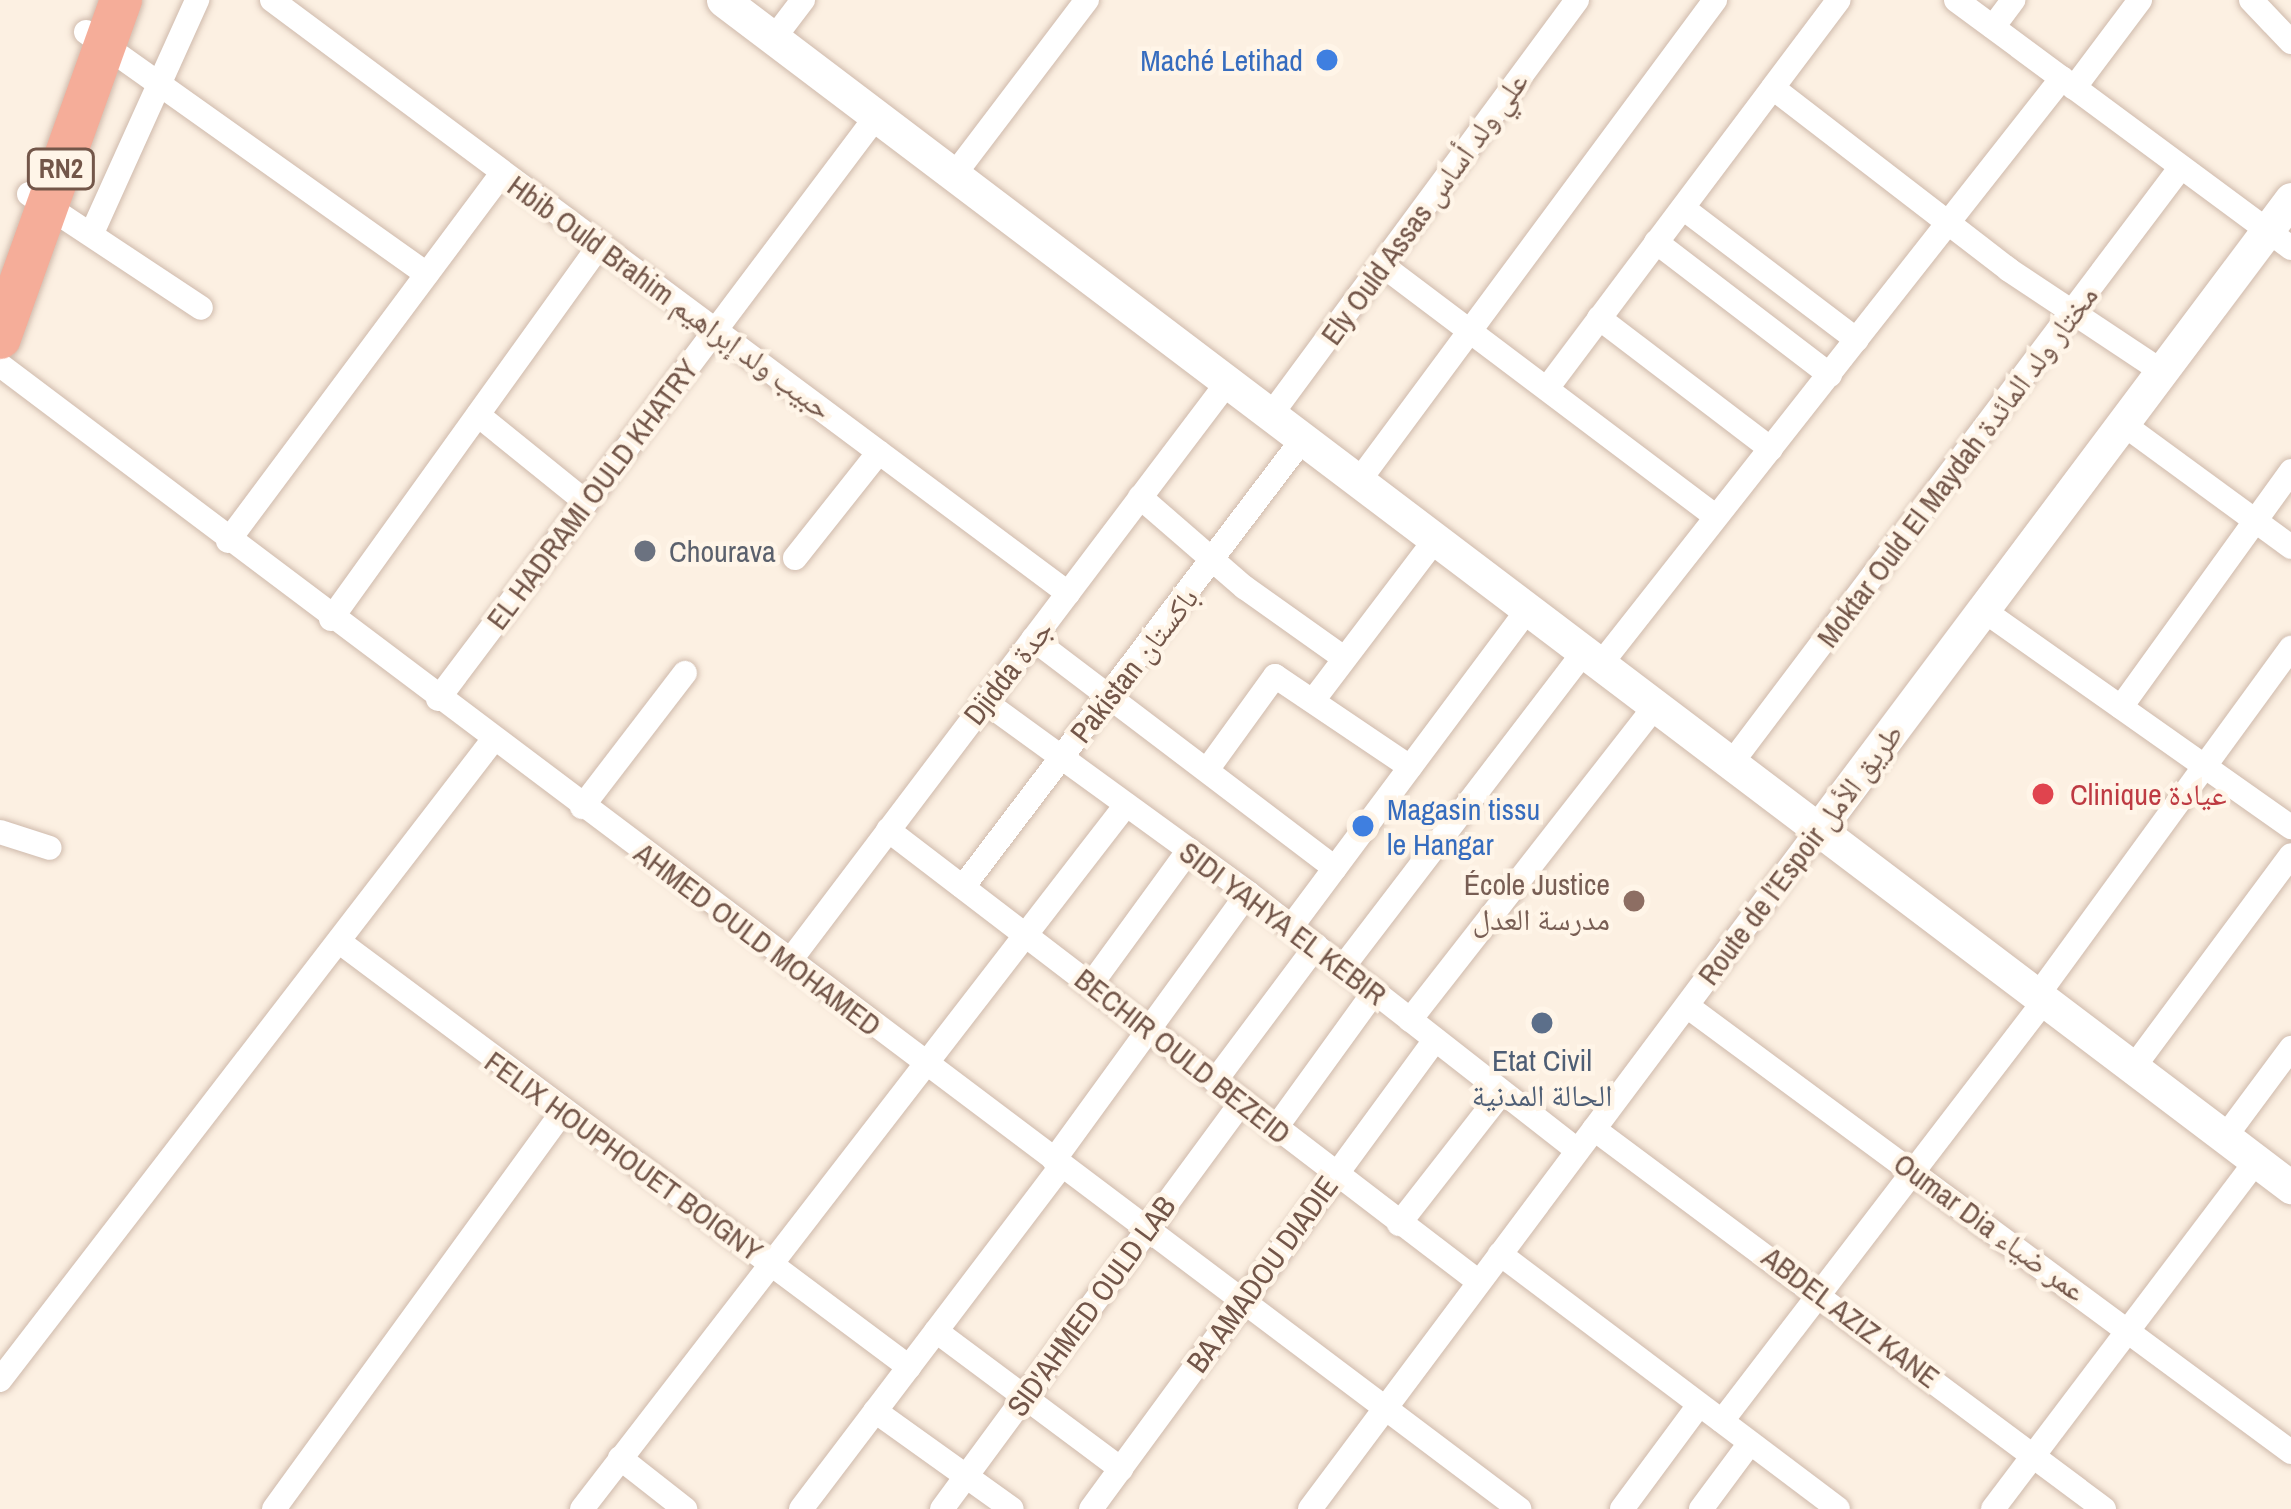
<!DOCTYPE html>
<html>
<head>
<meta charset="utf-8">
<style>
	body { margin:0 }
	#map { position:relative; width:2291px; height:1509px; overflow:hidden; background:#fcf0e2; font-family:"Archivo Narrow","Noto Naskh Arabic",sans-serif }
	div>[style] { position:absolute }
	.roads { filter:drop-shadow(0 0 3px #cfbaac) drop-shadow(0 0 3px #cfbaac) }
	.street>* { height:24px; margin:-12px; padding:0 12px; transform-origin:12px; border-radius:12px; background:#fff }
	.secondary>* { height:33px; margin:-16.5px; padding:0 16.5px; transform-origin:16.5px; border-radius:16.5px; background:#fff }
	.highway>* { height:42px; margin:-21px; padding:0 21px; transform-origin:21px; border-radius:21px; background:#f5ad99 }
	.dots>* { width:33px; height:33px; translate:-50% -50%; box-sizing:border-box; border:6px solid #fff5e8; border-radius:50% }
	span { translate:-50% -50%; white-space:nowrap; text-align:center; line-height:1.15; -webkit-text-stroke:9px #fff5e8; paint-order:stroke }
	.shield-label span { padding:3px 9px; background:#fff5e8; border:3px solid; border-radius:9px; -webkit-text-stroke-width:0 }
	.shield-label { font-size:27px; color:#735649; font-weight:700 }
	.shop-label { font-size:30px; color:#366cbe }
	.right { translate:-100% -50%; text-align:right }
	.left { translate:0 -50%; text-align:left }
	.street-label { font-size:30px; color:#735649 }
	.worship-label { font-size:30px; color:#5b616d }
	.health-label { font-size:30px; color:#be3a42 }
	.education-label { font-size:30px; color:#785e54 }
	.service-label { font-size:30px; color:#4e5e75 }
</style>
</head>
<body>
<div id="map">
	<div class="roads">
		<div class="street">
			<div style="left:272px;top:0;width:993px;rotate:36.69deg"></div>
			<div style="left:1956px;top:0;width:417px;rotate:36.5deg"></div>
			<div style="left:2251px;top:0;width:58px;rotate:46.4deg"></div>
			<div style="left:1993px;top:27px;width:34px;rotate:-53deg"></div>
			<div style="left:86px;top:32px;width:418px;rotate:35.4deg"></div>
			<div style="left:774px;top:38px;width:48px;rotate:-52.7deg"></div>
			<div style="left:1773px;top:88px;width:298px;rotate:37.6deg"></div>
			<div style="left:2009px;top:270px;width:182px;rotate:33.6deg"></div>
			<div style="left:2074px;top:88px;width:110px;rotate:-53.1deg"></div>
			<div style="left:954px;top:175px;width:220px;rotate:-52.8deg"></div>
			<div style="left:29px;top:194px;width:206px;rotate:33.5deg"></div>
			<div style="left:1683px;top:208px;width:218px;rotate:37.2deg"></div>
			<div style="left:92px;top:233px;width:256px;rotate:-65.7deg"></div>
			<div style="left:1656px;top:242px;width:219px;rotate:37.4deg"></div>
			<div style="left:1382px;top:265px;width:418px;rotate:37deg"></div>
			<div style="left:1599px;top:318px;width:216px;rotate:37.3deg"></div>
			<div style="left:0;top:365px;width:1902px;rotate:36.98deg"></div>
			<div style="left:1548px;top:387px;width:484px;rotate:-53.1deg"></div>
			<div style="left:478px;top:415px;width:139px;rotate:38.9deg"></div>
			<div style="left:1270px;top:416px;width:517px;rotate:-53.57deg"></div>
			<div style="left:2123px;top:424px;width:208px;rotate:36.2deg"></div>
			<div style="left:1358px;top:482px;width:600px;rotate:-53.47deg"></div>
			<div style="left:1140px;top:497px;width:138px;rotate:40.9deg"></div>
			<div style="left:1244px;top:587px;width:123px;rotate:35.4deg"></div>
			<div style="left:228px;top:541px;width:458px;rotate:-53.3deg"></div>
			<div style="left:795px;top:558px;width:135px;rotate:-51.6deg"></div>
			<div style="left:1983px;top:610px;width:377px;rotate:35.2deg"></div>
			<div style="left:331px;top:619px;width:459px;rotate:-54.3deg"></div>
			<div style="left:1033px;top:639px;width:379px;rotate:37.2deg"></div>
			<div style="left:1600px;top:665px;width:747px;rotate:-51.8deg"></div>
			<div style="left:1315px;top:698px;width:198px;rotate:-52.8deg"></div>
			<div style="left:438px;top:699px;width:728px;rotate:-53.04deg"></div>
			<div style="left:984px;top:701px;width:326px;rotate:36deg"></div>
			<div style="left:1248px;top:893px;width:417px;rotate:38deg"></div>
			<div style="left:2121px;top:707px;width:291px;rotate:-54.2deg"></div>
			<div style="left:1730px;top:765px;width:749px;rotate:-52.98deg"></div>
			<div style="left:1207px;top:770px;width:116px;rotate:-54.1deg"></div>
			<div style="left:1275px;top:676px;width:163px;rotate:34deg"></div>
			<div style="left:582px;top:807px;width:169px;rotate:-52.5deg"></div>
			<div style="left:888px;top:830px;width:744px;rotate:37.41deg"></div>
			<div style="left:0;top:832px;width:52px;rotate:17.7deg"></div>
			<div style="left:963px;top:887px;width:561px;rotate:-52.82deg"></div>
			<div style="left:1291px;top:927px;width:395px;rotate:-53.3deg"></div>
			<div style="left:341px;top:943px;width:709px;rotate:36.74deg"></div>
			<div style="left:789px;top:962px;width:726px;rotate:-52.89deg"></div>
			<div style="left:1343px;top:967px;width:395px;rotate:-52.6deg"></div>
			<div style="left:1092px;top:983px;width:165px;rotate:-53.9deg"></div>
			<div style="left:2037px;top:996px;width:431px;rotate:-53.9deg"></div>
			<div style="left:1687px;top:1006px;width:751px;rotate:36.44deg"></div>
			<div style="left:1410px;top:1020px;width:398px;rotate:-52deg"></div>
			<div style="left:2133px;top:1068px;width:265px;rotate:-53.4deg"></div>
			<div style="left:1215px;top:1081px;width:169px;rotate:-53.2deg"></div>
			<div style="left:1275px;top:1129px;width:169px;rotate:-54.1deg"></div>
			<div style="left:1594px;top:1129px;width:636px;rotate:36.69deg"></div>
			<div style="left:2225px;top:1137px;width:111px;rotate:-53.4deg"></div>
			<div style="left:1054px;top:1160px;width:330px;rotate:-54deg"></div>
			<div style="left:1399px;top:1224px;width:167px;rotate:-52deg"></div>
			<div style="left:1500px;top:1254px;width:423px;rotate:37deg"></div>
			<div style="left:936px;top:1331px;width:231px;rotate:36.7deg"></div>
			<div style="left:0;top:1380px;width:808px;rotate:-52.39deg"></div>
			<div style="left:875px;top:1411px;width:168px;rotate:35.6deg"></div>
			<div style="left:1722px;top:1421px;width:529px;rotate:-52.52deg"></div>
			<div style="left:620px;top:1458px;width:83px;rotate:38.1deg"></div>
			<div style="left:274px;top:1509px;width:488px;rotate:-54deg"></div>
			<div style="left:582px;top:1509px;width:890px;rotate:-52.31deg"></div>
			<div style="left:801px;top:1509px;width:430px;rotate:-52.8deg"></div>
			<div style="left:942px;top:1509px;width:504px;rotate:-53.63deg"></div>
			<div style="left:1091px;top:1509px;width:582px;rotate:-53.74deg"></div>
			<div style="left:1310px;top:1509px;width:847px;rotate:-53.21deg"></div>
			<div style="left:1622px;top:1509px;width:129px;rotate:-53.5deg"></div>
			<div style="left:1701px;top:1509px;width:82px;rotate:-53.4deg"></div>
			<div style="left:1993px;top:1509px;width:436px;rotate:-52.9deg"></div>
		</div>
		<div class="secondary">
			<div style="left:723px;top:0;width:1967px;rotate:37.13deg"></div>
			<div style="left:1817px;top:831px;width:790px;rotate:-53.13deg"></div>
		</div>
		<div class="highway">
			<div style="left:0;top:338px;width:359px;rotate:-70.3deg"></div>
		</div>
	</div>
	<div class="dots">
		<div style="left:1327px;top:60px;background:#3f7fe0"></div>
		<div style="left:645px;top:551px;background:#6b7280"></div>
		<div style="left:2043px;top:794px;background:#e0444e"></div>
		<div style="left:1363px;top:826px;background:#3f7fe0"></div>
		<div style="left:1634px;top:901px;background:#8d6e63"></div>
		<div style="left:1542px;top:1023px;background:#5c6f8a"></div>
	</div>
	<div class="shield-label">
		<span style="left:61px;top:169px">RN2</span>
	</div>
	<div class="shop-label">
		<span class="right" style="left:1303px;top:60px">Maché Letihad</span>
		<span class="left" style="left:1387px;top:826px">Magasin tissu<br>le Hangar</span>
	</div>
	<div class="street-label">
		<span style="left:1424px;top:208px;rotate:-54deg">Ely Ould Assas علي ولد أساس</span>
		<span style="left:670px;top:297px;rotate:36deg">Hbib Ould Brahim حبيب ولد إبراهيم</span>
		<span style="left:1957px;top:466px;rotate:-53deg">Moktar Ould El Maydah مختار ولد المائدة</span>
		<span style="left:592px;top:494px;rotate:-53deg">EL HADRAMI OULD KHATRY</span>
		<span style="left:1134px;top:665px;rotate:-52deg">Pakistan باكستان</span>
		<span style="left:1008px;top:672px;rotate:-52deg">Djidda جدة</span>
		<span style="left:1800px;top:854px;rotate:-53deg">Route de l’Espoir طريق الأمل</span>
		<span style="left:1283px;top:923px;rotate:37deg">SIDI YAHYA EL KEBIR</span>
		<span style="left:758px;top:939px;rotate:37deg">AHMED OULD MOHAMED</span>
		<span style="left:1183px;top:1056px;rotate:38deg">BECHIR OULD BEZEID</span>
		<span style="left:624px;top:1156px;rotate:36deg">FELIX HOUPHOUET BOIGNY</span>
		<span style="left:1990px;top:1227px;rotate:36deg">Oumar Dia عمر ضياء</span>
		<span style="left:1262px;top:1274px;rotate:-54deg">BA AMADOU DIADIE</span>
		<span style="left:1091px;top:1306px;rotate:-54deg">SID'AHMED OULD LAB</span>
		<span style="left:1851px;top:1317px;rotate:37deg">ABDEL AZIZ KANE</span>
	</div>
	<div class="worship-label">
		<span class="left" style="left:669px;top:551px">Chourava</span>
	</div>
	<div class="health-label">
		<span class="left" style="left:2070px;top:794px">Clinique عيادة</span>
	</div>
	<div class="education-label">
		<span class="right" style="left:1610px;top:901px">École Justice<br>مدرسة العدل</span>
	</div>
	<div class="service-label">
		<span style="left:1542px;top:1077px">Etat Civil<br>الحالة المدنية</span>
	</div>
</div>
</body>
</html>
